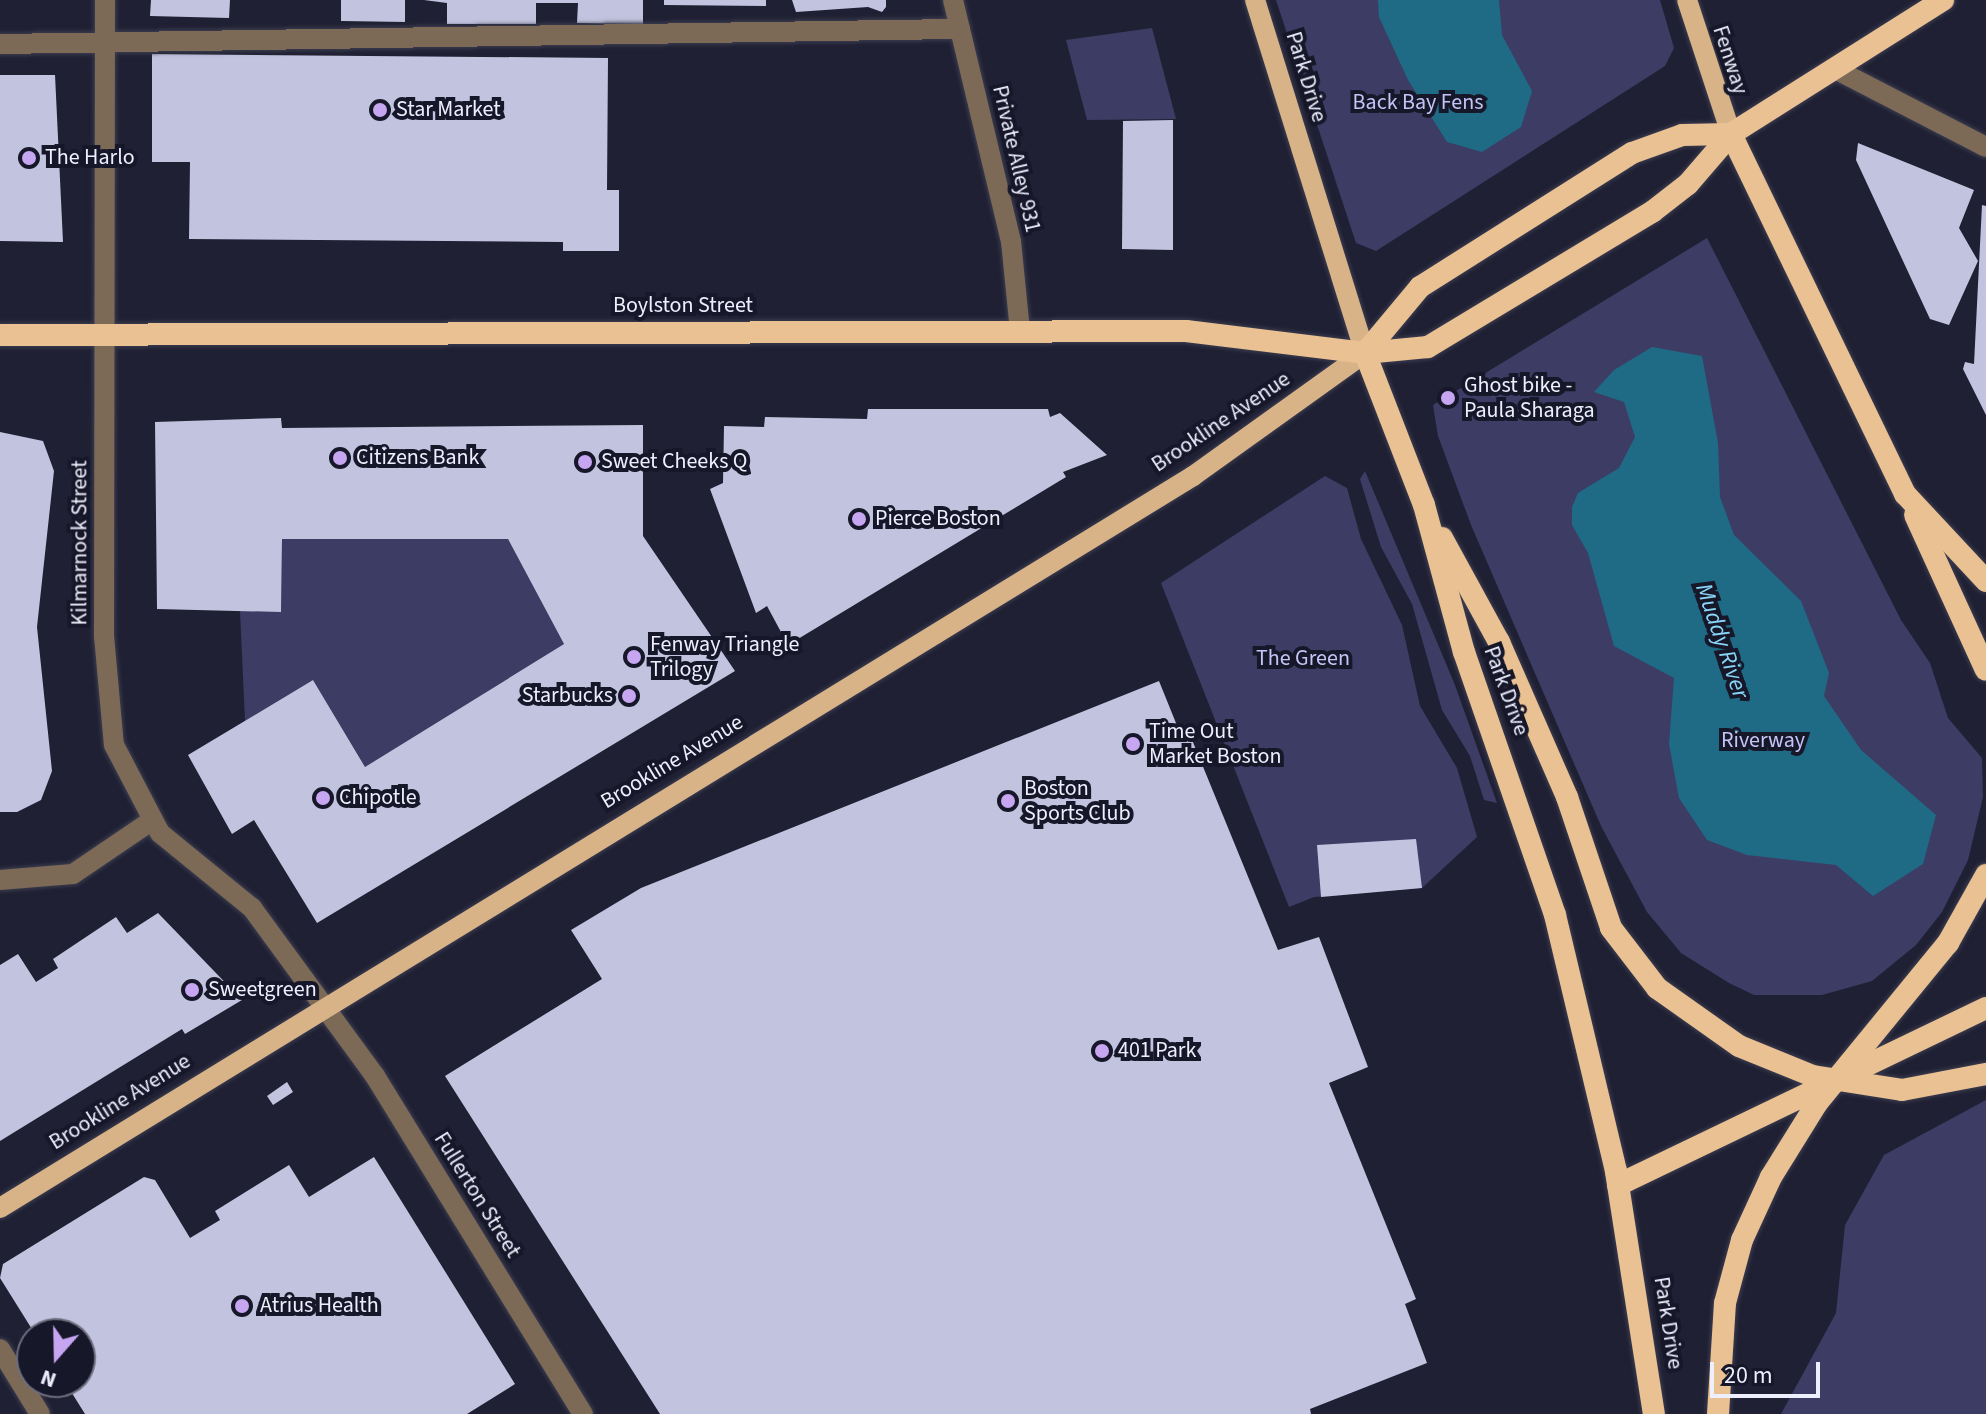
<!DOCTYPE html>
<html>
<head>
<meta charset="utf-8">
<style>
	body { margin:0 }
	#map { position:relative; width:1986px; height:1414px; overflow:hidden; background:#202034; font-family:"Source Sans 3",sans-serif }
	div>[style] { position:absolute }
	.green>* { inset:0; background:#3c3c64 }
	.water>* { inset:0; background:#1f6b86 }
	.building>* { inset:0; background:#c2c4df }
	.roads { filter:drop-shadow(0 0 2px #3d3d50) drop-shadow(0 0 2px #3d3d50) }
	.service>* { height:20px; margin:-10px; padding:0 10px; transform-origin:10px; border-radius:10px; background:#7c6a56 }
	.minor>* { height:20px; margin:-10px; padding:0 10px; transform-origin:10px; border-radius:10px; background:#7c6a56 }
	.primary>* { height:20px; margin:-10px; padding:0 10px; transform-origin:10px; border-radius:10px; background:#d8b388 }
	.trunk>* { height:22px; margin:-11px; padding:0 11px; transform-origin:11px; border-radius:11px; background:#eac192 }
	.dots>* { width:22px; height:22px; translate:-50% -50%; box-sizing:border-box; border:4px solid #17172a; border-radius:50% }
	span { translate:-50% -50%; white-space:nowrap; text-align:center; line-height:1.15; -webkit-text-stroke:8px #17172a; paint-order:stroke }
	.street-label { font-size:22px; color:#edeffd }
	.park-label { font-size:22px; color:#c2c5f6 }
	.poi-label { font-size:22px; color:#edeffd }
	.left { translate:0 -50%; text-align:left }
	.right { translate:-100% -50%; text-align:right }
	.water-label { font-size:24px; color:#88d7f8; font-style:italic }
	.north { position:absolute; left:16px; top:1318px; width:80px; height:80px; box-sizing:border-box; background:#17172a; border:2px solid #6d6d7e; border-radius:50%; rotate:200deg; font-size:22px; font-weight:700; line-height:32px; text-align:center; color:#edeffd }
	.north::after { content:''; display:block; margin:auto; width:28px; height:36px; background:#c6a6f0; clip-path:polygon(50% 0,100% 100%,50% 72%,0 100%) }
	.scale { position:absolute; left:1710px; top:1362px; width:110px; height:36px; box-sizing:border-box; border:4px solid #edeffd; border-top:0; padding-left:10px; font-size:24px; line-height:28px; white-space:nowrap; color:#edeffd; -webkit-text-stroke:6px #17172a; paint-order:stroke }
</style>
</head>
<body>
<div id="map">
	<div class="green">
		<div style="clip-path:polygon(1276px 0,1660px 0,1674px 48px,1665px 66px,1376px 251px,1356px 243px)"></div>
		<div style="clip-path:polygon(1152px 28px,1176px 119px,1087px 120px,1066px 40px)"></div>
		<div style="clip-path:polygon(1707px 238px,1901px 620px,1930px 663px,1948px 718px,1982px 758px,1983px 797px,1968px 860px,1942px 912px,1916px 945px,1872px 981px,1822px 995px,1754px 995px,1729px 983px,1681px 953px,1647px 912px,1601px 826px,1471px 525px,1438px 436px,1433px 405px)"></div>
		<div style="clip-path:polygon(1365px 471px,1455px 685px,1497px 803px,1484px 800px,1470px 756px,1442px 710px,1412px 604px,1381px 547px,1360px 479px)"></div>
		<div style="clip-path:polygon(1325px 476px,1347px 488px,1361px 539px,1402px 625px,1420px 706px,1457px 768px,1477px 837px,1422px 888px,1314px 897px,1289px 907px,1161px 583px)"></div>
		<div style="clip-path:polygon(282px 539px,508px 539px,564px 644px,365px 767px,313px 680px,245px 721px,240px 611px,281px 611px)"></div>
		<div style="clip-path:polygon(1986px 1100px,1986px 1414px,1781px 1414px,1836px 1313px,1845px 1225px,1884px 1155px)"></div>
	</div>
	<div class="water">
		<div style="clip-path:polygon(1378px 0,1499px 0,1502px 35px,1532px 91px,1521px 127px,1482px 152px,1447px 142px,1408px 80px,1379px 17px)"></div>
		<div style="clip-path:polygon(1652px 347px,1702px 356px,1718px 443px,1720px 497px,1734px 535px,1801px 601px,1829px 673px,1824px 696px,1861px 750px,1936px 815px,1923px 864px,1873px 896px,1836px 865px,1747px 855px,1707px 840px,1679px 798px,1669px 744px,1674px 678px,1614px 646px,1588px 553px,1572px 525px,1572px 507px,1578px 493px,1619px 468px,1635px 437px,1624px 402px,1594px 392px,1614px 370px)"></div>
	</div>
	<div class="building">
		<div style="clip-path:polygon(151px 0,230px 0,229px 18px,150px 16px)"></div>
		<div style="clip-path:polygon(341px 0,405px 0,405px 22px,341px 21px)"></div>
		<div style="clip-path:polygon(424px 0,643px 0,643px 24px,577px 23px,578px 3px,536px 3px,536px 24px,447px 24px,447px 3px)"></div>
		<div style="clip-path:polygon(664px 0,766px 0,766px 6px,664px 5px)"></div>
		<div style="clip-path:polygon(792px 0,886px 0,886px 7px,882px 12px,868px 7px,796px 12px)"></div>
		<div style="clip-path:polygon(152px 54px,608px 58px,607px 190px,619px 190px,619px 251px,563px 251px,563px 242px,189px 239px,190px 162px,152px 162px)"></div>
		<div style="clip-path:polygon(0 75px,55px 75px,63px 242px,0 241px)"></div>
		<div style="clip-path:polygon(1173px 120px,1173px 250px,1122px 249px,1123px 121px)"></div>
		<div style="clip-path:polygon(1858px 143px,1974px 190px,1959px 228px,1978px 261px,1949px 325px,1930px 319px,1856px 160px)"></div>
		<div style="clip-path:polygon(1982px 205px,1986px 206px,1986px 415px,1963px 369px,1965px 362px,1974px 364px)"></div>
		<div style="clip-path:polygon(868px 409px,1048px 409px,1050px 417px,1060px 413px,1107px 455px,1063px 472px,1066px 477px,788px 645px,767px 606px,756px 613px,710px 489px,723px 483px,724px 426px,764px 427px,765px 417px,867px 419px)"></div>
		<div style="clip-path:polygon(281px 418px,282px 428px,643px 425px,643px 536px,735px 671px,317px 923px,254px 820px,232px 834px,188px 755px,313px 680px,365px 767px,564px 644px,508px 539px,282px 539px,281px 612px,157px 609px,155px 422px)"></div>
		<div style="clip-path:polygon(0 432px,43px 441px,54px 471px,37px 627px,52px 771px,41px 800px,17px 812px,0 812px)"></div>
		<div style="clip-path:polygon(1159px 681px,1180px 733px,1188px 730px,1278px 950px,1319px 937px,1368px 1067px,1329px 1083px,1416px 1299px,1405px 1304px,1427px 1363px,1310px 1409px,1311px 1414px,660px 1414px,445px 1076px,602px 979px,571px 930px,641px 888px)"></div>
		<div style="clip-path:polygon(1416px 839px,1422px 888px,1321px 897px,1317px 845px)"></div>
		<div style="clip-path:polygon(158px 913px,242px 1000px,185px 1034px,182px 1029px,0 1141px,0 965px,18px 954px,36px 982px,58px 968px,53px 959px,116px 917px,127px 933px)"></div>
		<div style="clip-path:polygon(287px 1082px,293px 1092px,273px 1105px,267px 1096px)"></div>
		<div style="clip-path:polygon(374px 1157px,515px 1384px,467px 1414px,85px 1414px,65px 1382px,80px 1382px,80px 1334px,35px 1334px,0 1278px,3px 1264px,144px 1177px,155px 1180px,190px 1238px,220px 1220px,215px 1211px,289px 1165px,309px 1197px)"></div>
	</div>
	<div class="roads">
		<div class="service">
			<div style="left:953px;top:0;width:248px;rotate:76.5deg"></div>
			<div style="left:1011px;top:241px;width:90px;rotate:84.3deg"></div>
			<div style="left:0;top:44px;width:960px;rotate:-0.9deg"></div>
		</div>
		<div class="minor">
			<div style="left:105px;top:0;width:636px;rotate:90.09deg"></div>
			<div style="left:104px;top:636px;width:109px;rotate:84.8deg"></div>
			<div style="left:114px;top:745px;width:99px;rotate:62.4deg"></div>
			<div style="left:160px;top:833px;width:119px;rotate:39.2deg"></div>
			<div style="left:252px;top:908px;width:208px;rotate:53.8deg"></div>
			<div style="left:375px;top:1076px;width:397px;rotate:58.4deg"></div>
			<div style="left:1835px;top:69px;width:170px;rotate:27.3deg"></div>
			<div style="left:0;top:880px;width:73px;rotate:-4.7deg"></div>
			<div style="left:73px;top:874px;width:94px;rotate:-34.2deg"></div>
			<div style="left:0;top:1349px;width:76px;rotate:58.4deg"></div>
		</div>
		<div class="primary">
			<div style="left:1687px;top:0;width:141px;rotate:71.8deg"></div>
			<div style="left:0;top:1208px;width:1400px;rotate:-31.53deg"></div>
			<div style="left:1193px;top:476px;width:211px;rotate:-35.6deg"></div>
			<div style="left:1365px;top:353px;width:370px;rotate:-107.3deg"></div>
		</div>
		<div class="trunk">
			<div style="left:1731px;top:134px;width:400px;rotate:64.2deg"></div>
			<div style="left:1905px;top:494px;width:119px;rotate:47deg"></div>
			<div style="left:0;top:335px;width:1186px;rotate:-0.19deg"></div>
			<div style="left:1186px;top:331px;width:180px;rotate:7deg"></div>
			<div style="left:1365px;top:353px;width:63px;rotate:-5.4deg"></div>
			<div style="left:1428px;top:347px;width:262px;rotate:-31.1deg"></div>
			<div style="left:1652px;top:212px;width:46px;rotate:-37.9deg"></div>
			<div style="left:1688px;top:184px;width:66px;rotate:-49.3deg"></div>
			<div style="left:1731px;top:134px;width:251px;rotate:-32.3deg"></div>
			<div style="left:1365px;top:353px;width:163px;rotate:68.8deg"></div>
			<div style="left:1424px;top:505px;width:152px;rotate:74.8deg"></div>
			<div style="left:1464px;top:652px;width:278px;rotate:70.9deg"></div>
			<div style="left:1555px;top:915px;width:264px;rotate:76.6deg"></div>
			<div style="left:1616px;top:1172px;width:245px;rotate:81.1deg"></div>
			<div style="left:1365px;top:353px;width:86px;rotate:-50.2deg"></div>
			<div style="left:1420px;top:287px;width:251px;rotate:-32.3deg"></div>
			<div style="left:1632px;top:153px;width:53px;rotate:-19.8deg"></div>
			<div style="left:1682px;top:135px;width:49px;rotate:-1.2deg"></div>
			<div style="left:1915px;top:515px;width:170px;rotate:65.4deg"></div>
			<div style="left:1442px;top:538px;width:119px;rotate:61.3deg"></div>
			<div style="left:1499px;top:642px;width:169px;rotate:66.3deg"></div>
			<div style="left:1567px;top:797px;width:138px;rotate:71.4deg"></div>
			<div style="left:1611px;top:928px;width:76px;rotate:52.5deg"></div>
			<div style="left:1657px;top:988px;width:100px;rotate:35.3deg"></div>
			<div style="left:1739px;top:1046px;width:80px;rotate:22.1deg"></div>
			<div style="left:1813px;top:1076px;width:90px;rotate:8.9deg"></div>
			<div style="left:1902px;top:1090px;width:86px;rotate:-10.8deg"></div>
			<div style="left:1618px;top:1185px;width:408px;rotate:-25.7deg"></div>
			<div style="left:1718px;top:1414px;width:111px;rotate:-86.4deg"></div>
			<div style="left:1725px;top:1303px;width:65px;rotate:-74.9deg"></div>
			<div style="left:1742px;top:1240px;width:69px;rotate:-65.3deg"></div>
			<div style="left:1771px;top:1177px;width:87px;rotate:-58.1deg"></div>
			<div style="left:1817px;top:1103px;width:207px;rotate:-50.7deg"></div>
			<div style="left:1948px;top:943px;width:78px;rotate:-60.8deg"></div>
		</div>
	</div>
	<div class="dots">
		<div style="left:380px;top:110px;background:#c6a6f0"></div>
		<div style="left:29px;top:158px;background:#c6a6f0"></div>
		<div style="left:1448px;top:398px;background:#c6a6f0"></div>
		<div style="left:340px;top:458px;background:#c6a6f0"></div>
		<div style="left:585px;top:462px;background:#c6a6f0"></div>
		<div style="left:859px;top:519px;background:#c6a6f0"></div>
		<div style="left:634px;top:657px;background:#c6a6f0"></div>
		<div style="left:629px;top:696px;background:#c6a6f0"></div>
		<div style="left:1133px;top:744px;background:#c6a6f0"></div>
		<div style="left:323px;top:798px;background:#c6a6f0"></div>
		<div style="left:1008px;top:801px;background:#c6a6f0"></div>
		<div style="left:192px;top:990px;background:#c6a6f0"></div>
		<div style="left:1102px;top:1051px;background:#c6a6f0"></div>
		<div style="left:242px;top:1306px;background:#c6a6f0"></div>
	</div>
	<div class="street-label">
		<span style="left:1730px;top:60px;rotate:72deg">Fenway</span>
		<span style="left:1306px;top:77px;rotate:73deg">Park Drive</span>
		<span style="left:1016px;top:159px;rotate:77deg">Private Alley 931</span>
		<span style="left:683px;top:306px">Boylston Street</span>
		<span style="left:1221px;top:422px;rotate:-34deg">Brookline Avenue</span>
		<span style="left:80px;top:543px;rotate:-90deg">Kilmarnock Street</span>
		<span style="left:1506px;top:691px;rotate:70deg">Park Drive</span>
		<span style="left:672px;top:762px;rotate:-31deg">Brookline Avenue</span>
		<span style="left:120px;top:1102px;rotate:-32deg">Brookline Avenue</span>
		<span style="left:477px;top:1195px;rotate:58deg">Fullerton Street</span>
		<span style="left:1668px;top:1323px;rotate:81deg">Park Drive</span>
	</div>
	<div class="park-label">
		<span style="left:1418px;top:103px">Back Bay Fens</span>
		<span style="left:1303px;top:659px">The Green</span>
		<span style="left:1763px;top:741px">Riverway</span>
	</div>
	<div class="poi-label">
		<span class="left" style="left:396px;top:110px">Star Market</span>
		<span class="left" style="left:45px;top:158px">The Harlo</span>
		<span class="left" style="left:1464px;top:398px">Ghost bike -<br>Paula Sharaga</span>
		<span class="left" style="left:356px;top:458px">Citizens Bank</span>
		<span class="left" style="left:601px;top:462px">Sweet Cheeks Q</span>
		<span class="left" style="left:875px;top:519px">Pierce Boston</span>
		<span class="left" style="left:650px;top:657px">Fenway Triangle<br>Trilogy</span>
		<span class="right" style="left:613px;top:696px">Starbucks</span>
		<span class="left" style="left:1149px;top:744px">Time Out<br>Market Boston</span>
		<span class="left" style="left:1024px;top:801px">Boston<br>Sports Club</span>
		<span class="left" style="left:339px;top:798px">Chipotle</span>
		<span class="left" style="left:208px;top:990px">Sweetgreen</span>
		<span class="left" style="left:1118px;top:1051px">401 Park</span>
		<span class="left" style="left:260px;top:1306px">Atrius Health</span>
	</div>
	<div class="water-label">
		<span style="left:1722px;top:641px;rotate:71deg">Muddy River</span>
	</div>
	<div class="north">N</div>
	<div class="scale">20 m</div>
</div>
</body>
</html>
